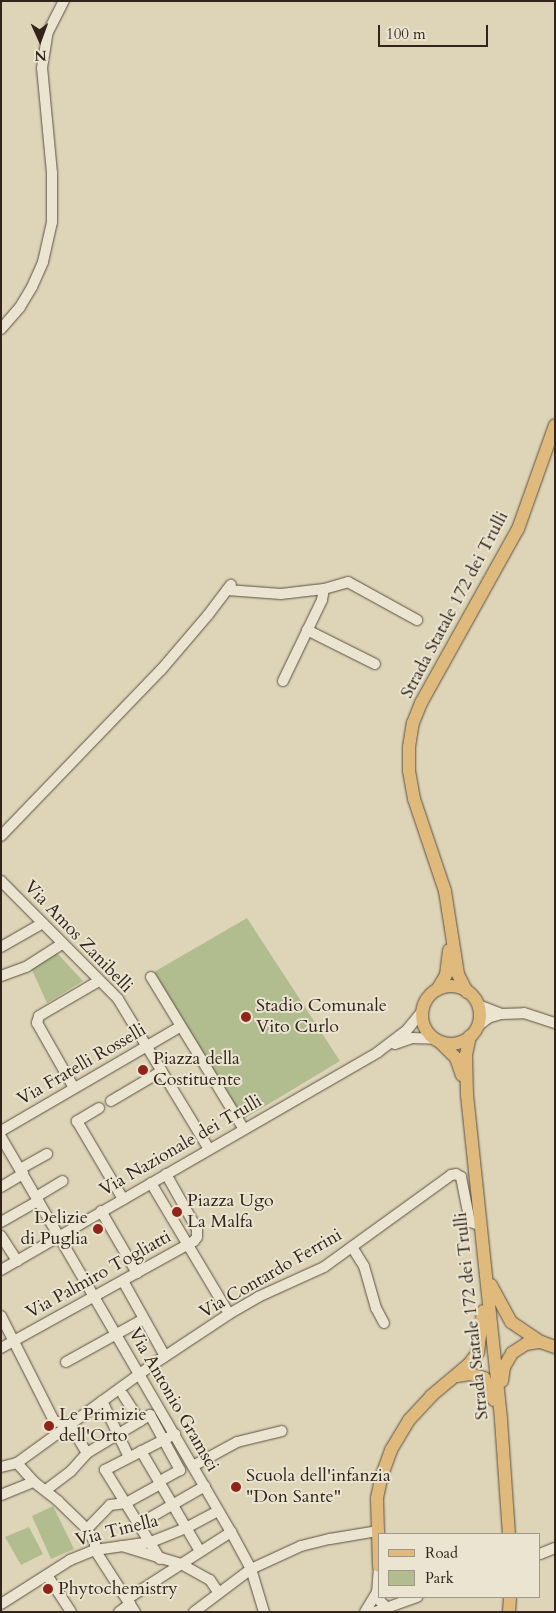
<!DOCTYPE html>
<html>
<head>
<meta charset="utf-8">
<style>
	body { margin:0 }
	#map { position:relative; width:556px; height:1613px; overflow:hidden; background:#ded5b8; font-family:Cardo,serif }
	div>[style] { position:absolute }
	.green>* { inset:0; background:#b1bd8f }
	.roads { filter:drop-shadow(0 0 1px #5d5042) drop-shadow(0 0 1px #5d5042) }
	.minor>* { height:10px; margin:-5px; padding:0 5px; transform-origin:5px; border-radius:5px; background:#eae4d1 }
	.major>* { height:12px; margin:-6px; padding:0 6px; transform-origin:6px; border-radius:6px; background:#dfba7c }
	.major>.ring { margin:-6px; padding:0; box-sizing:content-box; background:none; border:12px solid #dfba7c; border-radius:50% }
	.dots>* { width:14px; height:14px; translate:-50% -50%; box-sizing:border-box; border:2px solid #eae4d1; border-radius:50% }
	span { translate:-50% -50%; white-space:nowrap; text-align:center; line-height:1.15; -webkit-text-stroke:4px #eae4d1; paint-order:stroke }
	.street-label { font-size:18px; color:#32241b }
	.poi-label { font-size:18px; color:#32241b }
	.left { translate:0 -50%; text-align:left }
	.right { translate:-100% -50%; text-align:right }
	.frame { position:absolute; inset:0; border:2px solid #32241b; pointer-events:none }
	.legend { position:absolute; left:378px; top:1533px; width:162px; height:65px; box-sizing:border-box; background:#eae4d1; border:1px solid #a09788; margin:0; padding:6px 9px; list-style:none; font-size:15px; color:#32241b }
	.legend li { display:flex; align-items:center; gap:10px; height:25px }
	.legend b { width:25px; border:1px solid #a09788 }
	.north { position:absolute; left:15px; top:15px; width:50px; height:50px; -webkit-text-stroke:4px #eae4d1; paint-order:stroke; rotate:178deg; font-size:14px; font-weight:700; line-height:20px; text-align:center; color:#32241b }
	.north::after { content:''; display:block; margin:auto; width:18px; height:22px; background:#32241b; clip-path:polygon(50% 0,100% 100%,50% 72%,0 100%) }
	.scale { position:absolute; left:378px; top:25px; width:110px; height:22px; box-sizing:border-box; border:2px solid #32241b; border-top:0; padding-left:6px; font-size:15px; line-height:18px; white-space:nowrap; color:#32241b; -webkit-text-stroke:4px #eae4d1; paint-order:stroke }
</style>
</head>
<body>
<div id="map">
	<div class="green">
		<div style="clip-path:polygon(247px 918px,340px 1061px,242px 1120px,154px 972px)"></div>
		<div style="clip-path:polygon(57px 953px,83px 981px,47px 1003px,31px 968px)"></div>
		<div style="clip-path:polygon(53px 1506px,74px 1549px,51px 1559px,32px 1516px)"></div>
		<div style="clip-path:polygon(29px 1527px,43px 1554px,21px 1565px,5px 1537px)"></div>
	</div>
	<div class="roads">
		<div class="minor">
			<div style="left:1px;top:329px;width:29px;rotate:-49deg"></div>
			<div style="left:20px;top:307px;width:23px;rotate:-59deg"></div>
			<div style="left:32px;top:287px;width:27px;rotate:-66deg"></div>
			<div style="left:43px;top:262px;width:41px;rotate:-77.3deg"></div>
			<div style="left:52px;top:222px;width:49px;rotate:-90deg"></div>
			<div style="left:52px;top:173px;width:105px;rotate:-95.4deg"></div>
			<div style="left:42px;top:68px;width:36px;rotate:-81deg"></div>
			<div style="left:48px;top:32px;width:35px;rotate:-63deg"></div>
			<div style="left:227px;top:590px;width:54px;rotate:4.2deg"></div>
			<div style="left:281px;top:594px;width:43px;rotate:-6.6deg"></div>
			<div style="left:324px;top:589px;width:25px;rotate:-16deg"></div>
			<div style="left:348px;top:582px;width:79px;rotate:28.8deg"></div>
			<div style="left:307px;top:630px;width:76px;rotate:26.6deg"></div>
			<div style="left:283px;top:681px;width:90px;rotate:-64.3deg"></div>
			<div style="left:322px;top:600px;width:11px;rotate:-80deg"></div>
			<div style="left:1px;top:836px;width:231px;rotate:-46.1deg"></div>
			<div style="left:161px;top:670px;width:72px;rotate:-49.5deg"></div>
			<div style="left:208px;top:615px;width:38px;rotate:-53deg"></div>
			<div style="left:1px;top:881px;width:166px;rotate:45.2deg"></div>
			<div style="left:118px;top:999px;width:175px;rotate:58.8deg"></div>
			<div style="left:1px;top:947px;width:48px;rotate:-29.7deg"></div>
			<div style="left:1px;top:976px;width:27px;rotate:-20deg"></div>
			<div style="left:26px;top:967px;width:43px;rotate:-32.6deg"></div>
			<div style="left:151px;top:977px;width:177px;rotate:58.6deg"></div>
			<div style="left:478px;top:1005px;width:25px;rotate:21deg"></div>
			<div style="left:501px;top:1014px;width:14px;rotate:163deg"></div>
			<div style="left:488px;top:1018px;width:13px;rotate:141deg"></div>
			<div style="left:501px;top:1014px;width:23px;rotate:-2deg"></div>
			<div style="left:524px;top:1013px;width:33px;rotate:18deg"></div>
			<div style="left:395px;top:1044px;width:18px;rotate:-19deg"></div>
			<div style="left:412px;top:1038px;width:23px;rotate:2deg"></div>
			<div style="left:74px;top:1088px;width:75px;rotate:-119.6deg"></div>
			<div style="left:37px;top:1023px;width:7px;rotate:-74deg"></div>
			<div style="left:39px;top:1016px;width:69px;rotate:-30.3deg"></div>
			<div style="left:111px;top:1101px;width:59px;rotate:-30.5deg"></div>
			<div style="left:99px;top:1108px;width:26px;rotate:149deg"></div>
			<div style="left:77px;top:1121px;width:91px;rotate:59.5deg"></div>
			<div style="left:1px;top:1131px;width:207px;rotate:-30.2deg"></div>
			<div style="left:1px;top:1137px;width:457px;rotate:59.8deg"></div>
			<div style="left:231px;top:1532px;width:42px;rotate:61.6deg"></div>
			<div style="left:251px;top:1569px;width:45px;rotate:73.2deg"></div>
			<div style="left:20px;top:1169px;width:31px;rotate:-29deg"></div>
			<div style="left:151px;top:1183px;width:152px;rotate:59.2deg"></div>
			<div style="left:1px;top:1187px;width:26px;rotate:-31deg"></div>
			<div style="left:36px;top:1197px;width:31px;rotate:-31deg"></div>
			<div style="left:101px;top:1211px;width:72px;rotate:59.9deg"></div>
			<div style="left:1px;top:1222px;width:43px;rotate:-29.6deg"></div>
			<div style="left:1px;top:1236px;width:30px;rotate:57deg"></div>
			<div style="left:352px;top:1247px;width:22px;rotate:58deg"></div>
			<div style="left:364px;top:1266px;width:44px;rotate:74.1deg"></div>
			<div style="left:376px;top:1308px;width:17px;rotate:62deg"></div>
			<div style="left:1px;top:1270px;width:435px;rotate:-30deg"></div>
			<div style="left:378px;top:1052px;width:36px;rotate:-37deg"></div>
			<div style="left:407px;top:1030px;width:26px;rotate:-51deg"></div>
			<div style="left:123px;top:1281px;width:86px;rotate:60.8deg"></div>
			<div style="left:1px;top:1316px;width:118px;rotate:63.2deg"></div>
			<div style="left:54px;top:1421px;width:16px;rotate:14deg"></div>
			<div style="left:70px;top:1425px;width:33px;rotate:59deg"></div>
			<div style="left:87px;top:1453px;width:62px;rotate:-31.1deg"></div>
			<div style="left:140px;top:1421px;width:31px;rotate:-123deg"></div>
			<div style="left:1px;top:1348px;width:221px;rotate:-29deg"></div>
			<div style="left:194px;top:1241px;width:5px;rotate:-53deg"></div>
			<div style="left:197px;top:1237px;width:8px;rotate:-90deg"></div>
			<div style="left:197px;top:1229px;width:63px;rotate:-119.4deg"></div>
			<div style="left:66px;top:1362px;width:85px;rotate:-29deg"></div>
			<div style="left:102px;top:1401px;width:62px;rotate:64.3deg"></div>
			<div style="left:140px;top:1421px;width:12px;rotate:-31deg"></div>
			<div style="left:150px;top:1415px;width:63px;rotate:61.4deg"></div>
			<div style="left:180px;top:1470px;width:18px;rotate:151deg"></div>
			<div style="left:141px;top:1451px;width:116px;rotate:59.5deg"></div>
			<div style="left:17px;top:1463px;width:25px;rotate:48deg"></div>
			<div style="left:34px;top:1482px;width:31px;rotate:38deg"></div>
			<div style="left:58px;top:1501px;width:40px;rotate:44deg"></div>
			<div style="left:87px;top:1529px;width:16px;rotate:60deg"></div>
			<div style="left:95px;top:1543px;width:7px;rotate:90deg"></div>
			<div style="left:95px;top:1550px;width:74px;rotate:57.2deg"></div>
			<div style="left:193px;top:1466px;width:50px;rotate:-28.6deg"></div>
			<div style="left:237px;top:1442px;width:46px;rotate:-13.7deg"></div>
			<div style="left:1px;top:1467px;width:16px;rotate:-14deg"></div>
			<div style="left:17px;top:1463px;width:163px;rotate:-36deg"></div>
			<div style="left:149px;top:1367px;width:96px;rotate:-33.5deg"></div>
			<div style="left:229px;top:1314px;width:34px;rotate:-30deg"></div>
			<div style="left:258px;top:1297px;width:72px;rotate:-24.4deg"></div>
			<div style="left:324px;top:1267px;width:157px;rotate:-35.9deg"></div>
			<div style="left:451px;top:1175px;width:5px;rotate:-11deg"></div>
			<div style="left:456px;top:1174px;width:6px;rotate:31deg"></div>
			<div style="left:461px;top:1177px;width:46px;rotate:78.7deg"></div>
			<div style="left:470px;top:1222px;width:10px;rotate:17deg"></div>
			<div style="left:46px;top:1490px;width:31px;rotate:-37deg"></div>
			<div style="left:71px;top:1471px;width:24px;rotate:-48deg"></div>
			<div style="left:1px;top:1495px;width:35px;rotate:-22deg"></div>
			<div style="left:139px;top:1524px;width:76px;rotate:-29.9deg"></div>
			<div style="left:87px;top:1529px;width:33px;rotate:-46deg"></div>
			<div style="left:110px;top:1505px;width:16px;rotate:-7deg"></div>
			<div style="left:126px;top:1503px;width:39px;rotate:-29deg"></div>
			<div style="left:122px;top:1546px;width:62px;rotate:17deg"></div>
			<div style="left:181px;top:1564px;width:33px;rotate:29deg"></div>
			<div style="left:210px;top:1580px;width:14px;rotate:56deg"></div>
			<div style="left:540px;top:1554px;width:16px;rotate:-22deg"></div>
			<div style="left:160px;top:1559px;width:105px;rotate:-121.7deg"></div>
			<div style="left:105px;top:1470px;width:79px;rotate:-27.2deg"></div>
			<div style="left:379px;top:1566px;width:26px;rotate:94deg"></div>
			<div style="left:377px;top:1592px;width:9px;rotate:72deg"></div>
			<div style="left:380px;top:1601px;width:8px;rotate:45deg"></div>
			<div style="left:47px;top:1575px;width:44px;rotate:57deg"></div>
			<div style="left:127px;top:1599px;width:124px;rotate:-32.8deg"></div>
			<div style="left:1px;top:1604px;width:82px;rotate:-32.5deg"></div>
			<div style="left:70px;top:1560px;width:27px;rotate:-22deg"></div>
			<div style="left:95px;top:1550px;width:57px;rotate:-8.1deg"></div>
			<div style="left:151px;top:1542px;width:38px;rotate:-22deg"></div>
			<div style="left:186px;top:1528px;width:36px;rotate:-28deg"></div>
			<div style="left:119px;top:1612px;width:14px;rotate:-36deg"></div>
			<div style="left:194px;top:1612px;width:71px;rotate:-37deg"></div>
			<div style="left:251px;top:1569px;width:55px;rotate:-24.7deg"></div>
			<div style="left:301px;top:1546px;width:30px;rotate:-14deg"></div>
			<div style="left:330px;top:1539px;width:49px;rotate:-9.5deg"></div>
			<div style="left:365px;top:1612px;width:23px;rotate:-59deg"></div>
			<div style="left:375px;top:1612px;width:45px;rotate:-19.7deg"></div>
		</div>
		<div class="major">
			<div class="ring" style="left:422px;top:986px;width:46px;height:46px"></div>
			<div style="left:437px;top:990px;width:17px;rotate:-59deg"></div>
			<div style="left:446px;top:975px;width:25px;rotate:-83deg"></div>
			<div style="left:467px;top:992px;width:20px;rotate:-117deg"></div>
			<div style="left:458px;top:974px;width:84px;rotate:-98.9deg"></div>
			<div style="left:445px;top:891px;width:97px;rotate:-108.6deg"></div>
			<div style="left:414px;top:799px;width:28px;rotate:-100deg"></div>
			<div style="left:409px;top:771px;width:24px;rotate:-90deg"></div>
			<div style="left:409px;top:747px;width:24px;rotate:-81deg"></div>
			<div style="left:413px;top:723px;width:22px;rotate:-68deg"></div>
			<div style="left:421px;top:703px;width:199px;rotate:-60.9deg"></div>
			<div style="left:518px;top:529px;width:110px;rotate:-70.4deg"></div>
			<div style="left:470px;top:1036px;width:19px;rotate:102deg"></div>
			<div style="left:466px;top:1055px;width:40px;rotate:88.6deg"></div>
			<div style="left:467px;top:1095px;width:327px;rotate:84deg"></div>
			<div style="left:501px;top:1420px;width:114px;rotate:86deg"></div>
			<div style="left:440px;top:1042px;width:23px;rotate:45deg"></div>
			<div style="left:456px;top:1058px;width:18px;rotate:71deg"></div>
			<div style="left:491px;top:1285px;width:42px;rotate:61.6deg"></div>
			<div style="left:511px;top:1322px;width:36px;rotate:34deg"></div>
			<div style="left:541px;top:1342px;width:15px;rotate:20deg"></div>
			<div style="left:457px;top:1376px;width:13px;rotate:-9deg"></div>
			<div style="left:470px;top:1374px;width:15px;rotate:16deg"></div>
			<div style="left:484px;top:1378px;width:24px;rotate:66deg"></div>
			<div style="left:502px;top:1381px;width:14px;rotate:-82deg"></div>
			<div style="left:504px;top:1367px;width:16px;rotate:-60deg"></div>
			<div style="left:512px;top:1353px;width:17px;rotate:-33deg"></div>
			<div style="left:526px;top:1344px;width:15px;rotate:-8deg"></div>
			<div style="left:379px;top:1566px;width:68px;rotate:-91.7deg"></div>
			<div style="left:377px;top:1498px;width:24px;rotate:-78deg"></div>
			<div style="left:382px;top:1475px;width:27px;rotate:-70deg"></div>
			<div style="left:391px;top:1450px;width:35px;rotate:-59deg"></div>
			<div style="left:409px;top:1420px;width:33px;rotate:-47deg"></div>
			<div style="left:431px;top:1396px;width:50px;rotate:-40.1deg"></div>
			<div style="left:469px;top:1364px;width:15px;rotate:-53deg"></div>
			<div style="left:478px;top:1352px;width:41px;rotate:-83deg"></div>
			<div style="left:509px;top:1612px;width:15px;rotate:-86deg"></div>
		</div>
	</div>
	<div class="dots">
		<div style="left:246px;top:1017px;background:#8f2418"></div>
		<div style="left:143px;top:1070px;background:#8f2418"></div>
		<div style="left:177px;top:1212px;background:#8f2418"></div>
		<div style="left:98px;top:1229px;background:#8f2418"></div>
		<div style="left:49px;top:1426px;background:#8f2418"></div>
		<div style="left:236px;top:1487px;background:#8f2418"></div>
		<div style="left:48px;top:1589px;background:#8f2418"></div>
	</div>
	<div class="street-label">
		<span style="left:455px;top:605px;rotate:-62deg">Strada Statale 172 dei Trulli</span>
		<span style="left:78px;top:937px;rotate:46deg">Via Amos Zanibelli</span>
		<span style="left:82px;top:1065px;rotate:-30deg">Via Fratelli Rosselli</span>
		<span style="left:181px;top:1146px;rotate:-30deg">Via Nazionale dei Trulli</span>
		<span style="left:271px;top:1274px;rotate:-30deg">Via Contardo Ferrini</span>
		<span style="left:99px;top:1275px;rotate:-29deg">Via Palmiro Togliatti</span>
		<span style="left:472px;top:1316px;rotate:-96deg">Strada Statale 172 dei Trulli</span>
		<span style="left:173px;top:1400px;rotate:60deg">Via Antonio Gramsci</span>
		<span style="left:117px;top:1531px;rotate:-14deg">Via Tinella</span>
	</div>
	<div class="poi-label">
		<span class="left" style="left:256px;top:1017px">Stadio Comunale<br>Vito Curlo</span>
		<span class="left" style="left:153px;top:1070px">Piazza della<br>Costituente</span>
		<span class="left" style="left:187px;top:1212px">Piazza Ugo<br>La Malfa</span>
		<span class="right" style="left:88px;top:1229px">Delizie<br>di Puglia</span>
		<span class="left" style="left:59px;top:1426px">Le Primizie<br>dell'Orto</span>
		<span class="left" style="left:246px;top:1487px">Scuola dell'infanzia<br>"Don Sante"</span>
		<span class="left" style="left:58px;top:1589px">Phytochemistry</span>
	</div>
	<div class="frame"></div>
	<ul class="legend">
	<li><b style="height:6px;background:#dfba7c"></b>Road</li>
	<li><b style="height:14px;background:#b1bd8f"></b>Park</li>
	</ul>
	<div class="north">N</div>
	<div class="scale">100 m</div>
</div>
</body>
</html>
